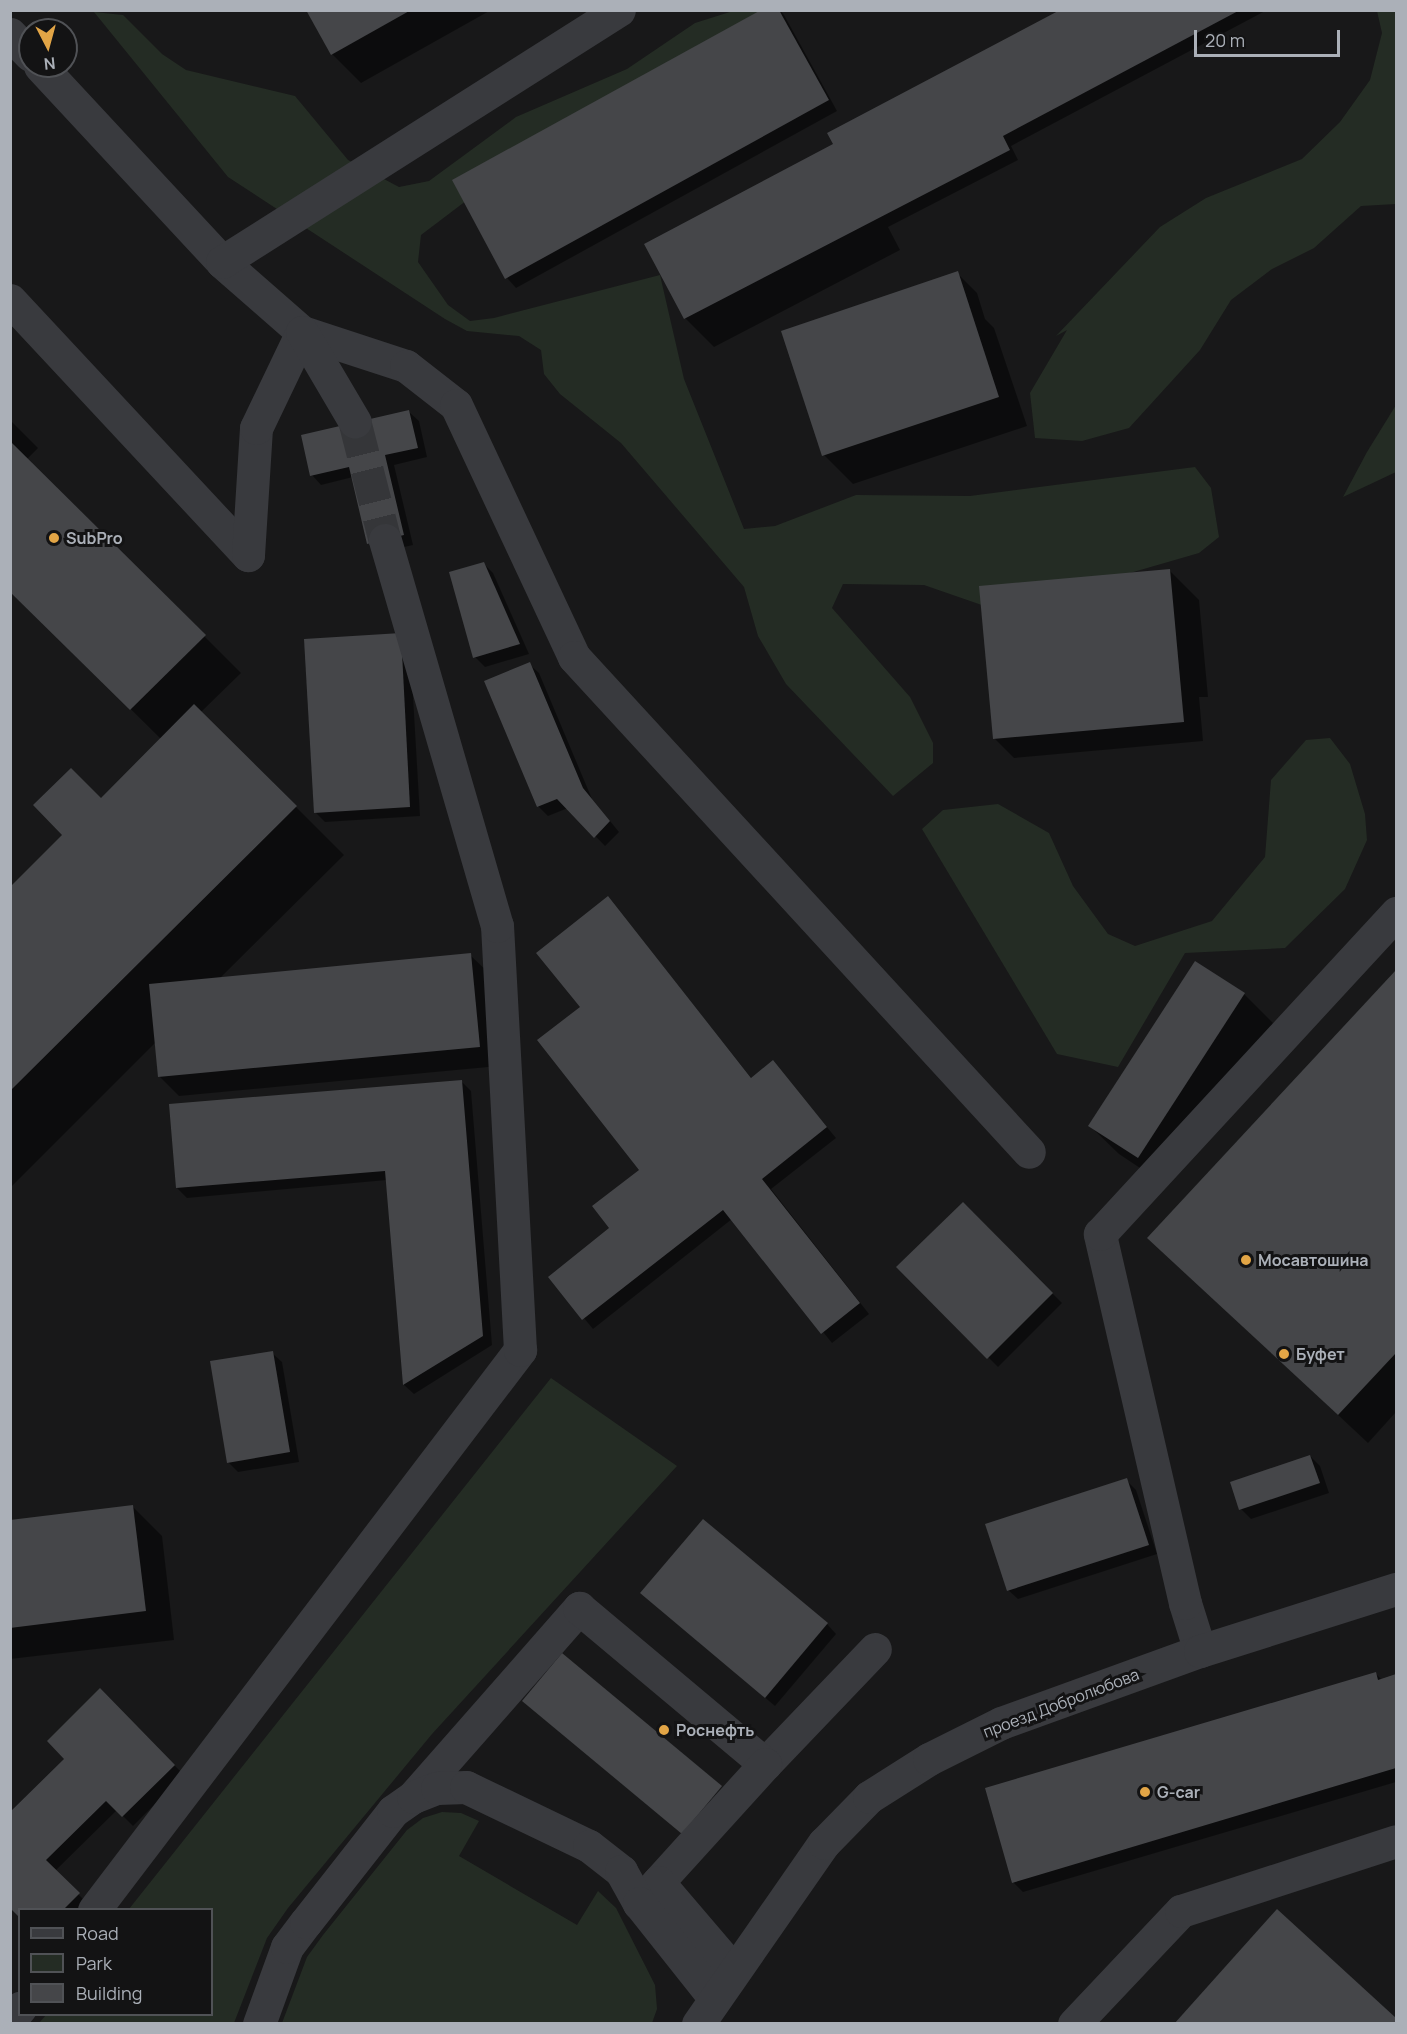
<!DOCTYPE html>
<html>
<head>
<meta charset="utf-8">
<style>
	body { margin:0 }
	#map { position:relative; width:1407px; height:2034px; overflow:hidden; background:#181819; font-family:Manrope,sans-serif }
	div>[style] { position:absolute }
	.green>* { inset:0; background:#242c24 }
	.shadow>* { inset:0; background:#0007 }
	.building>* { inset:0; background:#454649 }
	.minor-tunnel>* { height:33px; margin-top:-16.5px; transform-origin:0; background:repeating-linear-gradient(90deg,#353639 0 33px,transparent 0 49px) }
	.minor>* { height:33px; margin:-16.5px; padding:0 16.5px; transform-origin:16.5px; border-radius:16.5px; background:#393a3e }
	.dots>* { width:16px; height:16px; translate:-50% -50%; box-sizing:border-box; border:3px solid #131314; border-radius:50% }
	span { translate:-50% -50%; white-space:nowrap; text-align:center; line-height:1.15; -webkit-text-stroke:6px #131314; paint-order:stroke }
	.poi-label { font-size:16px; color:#abb0b8; font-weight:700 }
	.left { translate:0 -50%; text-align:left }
	.street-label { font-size:16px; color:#abb0b8 }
	.frame { position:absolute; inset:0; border:12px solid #abb0b8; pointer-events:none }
	.legend { position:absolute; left:18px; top:1908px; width:195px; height:108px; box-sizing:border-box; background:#131314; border:2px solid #505256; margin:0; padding:8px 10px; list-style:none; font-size:18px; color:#abb0b8 }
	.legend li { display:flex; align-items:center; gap:12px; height:30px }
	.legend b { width:30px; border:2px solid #505256 }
	.north { position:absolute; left:18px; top:18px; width:60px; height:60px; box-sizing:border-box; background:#131314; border:2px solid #505256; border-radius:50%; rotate:174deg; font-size:16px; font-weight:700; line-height:24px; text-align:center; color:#abb0b8 }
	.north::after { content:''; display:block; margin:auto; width:21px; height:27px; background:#e2a546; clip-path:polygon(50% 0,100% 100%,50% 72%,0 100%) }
	.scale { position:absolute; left:1194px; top:30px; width:146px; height:27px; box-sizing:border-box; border:3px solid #abb0b8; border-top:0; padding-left:8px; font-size:18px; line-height:21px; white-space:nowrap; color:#abb0b8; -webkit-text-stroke:4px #131314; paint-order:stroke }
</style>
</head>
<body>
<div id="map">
	<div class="green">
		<div style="clip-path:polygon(733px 11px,773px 11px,487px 185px,421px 235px,418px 262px,448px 305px,470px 321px,494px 318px,660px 275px,684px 379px,744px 529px,775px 526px,856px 495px,970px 496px,1195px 467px,1211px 488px,1219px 537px,1199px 553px,999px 611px,924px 585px,843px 584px,832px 608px,910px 697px,933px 743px,933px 763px,893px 796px,786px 684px,758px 636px,744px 587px,621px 443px,560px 394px,544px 374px,541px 350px,519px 336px,467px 331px,445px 319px,228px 177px,94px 12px,123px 15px,162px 54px,186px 70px,295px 96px,348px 160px,399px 187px,429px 181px,516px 117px,627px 69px,695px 23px)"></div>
		<div style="clip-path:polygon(1377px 11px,1396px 11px,1396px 204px,1361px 206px,1314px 248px,1272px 269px,1231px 300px,1200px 350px,1129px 428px,1082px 441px,1035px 438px,1030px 393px,1067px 330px,1056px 336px,1160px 227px,1206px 198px,1302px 159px,1340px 122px,1370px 80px,1382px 33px)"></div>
		<div style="clip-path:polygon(1396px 405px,1396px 472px,1343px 497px,1367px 452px)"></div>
		<div style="clip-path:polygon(1330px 738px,1350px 764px,1365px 814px,1367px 840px,1345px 889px,1285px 948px,1185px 953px,1118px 1067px,1057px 1054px,922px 829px,943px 810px,998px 804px,1049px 833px,1073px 886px,1108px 934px,1135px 946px,1212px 921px,1265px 857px,1271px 780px,1306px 740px)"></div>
		<div style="clip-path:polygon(551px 1378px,677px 1466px,432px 1734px,288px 1908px,267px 1938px,234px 2023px,39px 2023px,46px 2015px,212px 2014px,212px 1910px,129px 1909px)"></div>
		<div style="clip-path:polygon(442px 1812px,461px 1813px,479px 1821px,459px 1856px,577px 1925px,598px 1891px,616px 1908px,655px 1985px,657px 2009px,652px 2023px,282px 2023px,307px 1957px,323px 1935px,407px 1830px,423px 1818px)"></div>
	</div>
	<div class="shadow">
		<div style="clip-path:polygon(308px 10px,491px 10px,361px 83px,332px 54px)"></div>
		<div style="clip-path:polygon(764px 10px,780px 10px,784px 15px,837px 111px,516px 288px,507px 278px)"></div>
		<div style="clip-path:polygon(1063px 10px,1267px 10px,1011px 146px,1018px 160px,888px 227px,900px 250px,714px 347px,685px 318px,646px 245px,835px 145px)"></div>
		<div style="clip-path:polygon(957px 273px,977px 293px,985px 319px,994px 328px,1027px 426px,853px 484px,824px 455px)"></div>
		<div style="clip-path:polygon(409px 412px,419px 421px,427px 457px,394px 465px,413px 545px,378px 553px,368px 543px,353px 477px,321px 485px,312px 475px)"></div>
		<div style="clip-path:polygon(10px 420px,38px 448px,27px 459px,241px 673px,201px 712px,344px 855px,220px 978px,470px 955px,490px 974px,499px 1066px,179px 1096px,159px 1076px,156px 1042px,10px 1188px,10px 889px,161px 739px,10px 590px)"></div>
		<div style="clip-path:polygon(484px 564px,493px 573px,529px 654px,485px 667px,475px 657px)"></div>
		<div style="clip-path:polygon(1170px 571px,1199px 600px,1208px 697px,1199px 697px,1203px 741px,1014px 758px,994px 738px)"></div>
		<div style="clip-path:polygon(410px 645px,420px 816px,325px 822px,315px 812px)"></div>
		<div style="clip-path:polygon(529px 664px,539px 673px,592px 799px,619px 832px,605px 846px,568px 808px,548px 816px,538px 806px)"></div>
		<div style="clip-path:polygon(608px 898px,752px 1079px,773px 1062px,836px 1138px,771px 1189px,869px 1314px,832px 1343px,732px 1219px,593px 1329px,550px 1277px,611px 1228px,641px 1170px,582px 1008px)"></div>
		<div style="clip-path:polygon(1196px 963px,1244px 994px,1273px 1023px,1167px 1186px,1119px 1154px,1090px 1126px)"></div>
		<div style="clip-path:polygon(1396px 972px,1396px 1412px,1368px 1443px,1149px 1238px)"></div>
		<div style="clip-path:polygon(461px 1081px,471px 1091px,492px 1345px,414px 1394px,404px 1385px,387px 1180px,187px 1198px,177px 1188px)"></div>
		<div style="clip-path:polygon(963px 1204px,1062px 1303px,998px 1367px,898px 1267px)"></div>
		<div style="clip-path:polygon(272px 1353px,282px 1362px,299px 1462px,238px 1472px,228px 1462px)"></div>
		<div style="clip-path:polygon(1310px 1456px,1320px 1466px,1329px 1493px,1251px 1519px,1241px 1509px)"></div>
		<div style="clip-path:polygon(1126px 1480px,1136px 1490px,1157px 1554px,1018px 1599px,1008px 1590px)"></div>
		<div style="clip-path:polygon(133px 1507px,162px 1536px,174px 1640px,10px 1659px,10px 1522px)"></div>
		<div style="clip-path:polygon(642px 1593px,827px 1624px,836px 1634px,775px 1706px)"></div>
		<div style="clip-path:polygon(1376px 1674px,1382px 1680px,1396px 1676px,1396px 1782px,1023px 1892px,1013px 1882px)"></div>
		<div style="clip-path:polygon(100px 1690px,184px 1775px,133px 1826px,117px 1810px,55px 1871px,88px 1904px,82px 1910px,10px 1906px,67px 1759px)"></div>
	</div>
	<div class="building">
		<div style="clip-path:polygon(306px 10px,411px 10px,331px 55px)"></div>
		<div style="clip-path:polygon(761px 10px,779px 10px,829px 100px,505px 279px,452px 180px)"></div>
		<div style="clip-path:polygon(1060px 10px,1240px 10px,1003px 136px,1010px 150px,684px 319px,644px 244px,833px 144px,827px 133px)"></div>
		<div style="clip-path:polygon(958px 271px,999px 397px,822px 456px,781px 331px)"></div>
		<div style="clip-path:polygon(409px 410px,418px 448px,385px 455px,404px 535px,367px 544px,349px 467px,310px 476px,301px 435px)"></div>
		<div style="clip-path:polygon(10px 441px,206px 635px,130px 710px,10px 592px)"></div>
		<div style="clip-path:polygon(484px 562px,520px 644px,473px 658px,449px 572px)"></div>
		<div style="clip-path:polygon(1170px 569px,1184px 722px,993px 739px,979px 586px)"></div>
		<div style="clip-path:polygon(401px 633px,410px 807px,314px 813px,304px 639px)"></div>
		<div style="clip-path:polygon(530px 662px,583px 788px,610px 821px,594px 838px,557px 799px,537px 807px,484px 681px)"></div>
		<div style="clip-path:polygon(194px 704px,297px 806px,10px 1091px,10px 887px,62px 835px,33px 805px,71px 768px,101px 798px)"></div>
		<div style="clip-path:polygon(608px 896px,751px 1078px,773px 1060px,827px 1127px,762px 1179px,860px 1303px,821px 1334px,723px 1210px,582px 1320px,548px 1277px,609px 1228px,592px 1206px,639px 1170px,537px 1040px,580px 1007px,536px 953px)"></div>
		<div style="clip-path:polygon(471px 953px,480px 1047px,158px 1077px,149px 984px)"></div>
		<div style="clip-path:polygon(1195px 961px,1245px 993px,1138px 1158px,1088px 1126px)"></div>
		<div style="clip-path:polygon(1396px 970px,1396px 1353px,1338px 1415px,1147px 1238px)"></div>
		<div style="clip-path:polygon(462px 1080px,483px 1336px,403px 1385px,385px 1171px,176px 1188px,169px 1104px)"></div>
		<div style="clip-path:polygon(963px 1202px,1053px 1293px,987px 1359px,896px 1267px)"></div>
		<div style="clip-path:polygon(273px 1351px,290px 1452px,227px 1463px,210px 1361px)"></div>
		<div style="clip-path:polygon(1310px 1455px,1320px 1483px,1239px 1510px,1230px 1482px)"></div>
		<div style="clip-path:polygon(1127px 1478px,1149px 1545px,1007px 1591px,985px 1524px)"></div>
		<div style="clip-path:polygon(133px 1505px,146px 1611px,10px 1628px,10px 1520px)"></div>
		<div style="clip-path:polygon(703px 1519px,828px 1623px,765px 1698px,640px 1593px)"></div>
		<div style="clip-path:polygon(562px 1653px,722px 1786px,682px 1834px,522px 1701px)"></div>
		<div style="clip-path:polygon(1376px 1672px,1378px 1680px,1396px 1674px,1396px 1768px,1012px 1883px,985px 1788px)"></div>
		<div style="clip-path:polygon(100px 1688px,175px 1765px,122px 1817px,106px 1801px,46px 1860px,80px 1893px,63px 1910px,20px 1910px,20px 1918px,10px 1908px,10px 1812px,64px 1759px,47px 1741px)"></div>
		<div style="clip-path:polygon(1277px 1909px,1396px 2018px,1396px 2024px,1174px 2024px)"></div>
	</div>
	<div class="minor-tunnel">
		<div style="left:355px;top:422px;width:122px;rotate:75.7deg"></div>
	</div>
	<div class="minor">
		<div style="left:10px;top:34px;width:29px;rotate:46deg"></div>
		<div style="left:40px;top:66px;width:267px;rotate:47.1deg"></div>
		<div style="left:222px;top:262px;width:106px;rotate:41.2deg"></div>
		<div style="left:302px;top:332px;width:109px;rotate:18.1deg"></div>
		<div style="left:406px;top:366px;width:63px;rotate:38deg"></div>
		<div style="left:456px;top:405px;width:278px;rotate:64.9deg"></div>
		<div style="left:574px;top:657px;width:672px;rotate:47.41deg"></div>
		<div style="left:222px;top:262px;width:470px;rotate:-32.4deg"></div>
		<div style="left:10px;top:300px;width:349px;rotate:47deg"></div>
		<div style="left:248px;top:555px;width:127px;rotate:-86.4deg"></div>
		<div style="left:256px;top:428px;width:106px;rotate:-64.4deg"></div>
		<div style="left:302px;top:332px;width:104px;rotate:59.5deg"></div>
		<div style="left:1200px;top:1651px;width:50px;rotate:-107.4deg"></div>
		<div style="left:1185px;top:1603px;width:379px;rotate:-103deg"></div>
		<div style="left:1100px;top:1234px;width:437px;rotate:-47.3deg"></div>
		<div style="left:765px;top:1764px;width:159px;rotate:-46.3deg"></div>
		<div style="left:413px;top:1797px;width:252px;rotate:-48.7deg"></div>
		<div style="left:579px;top:1608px;width:243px;rotate:40deg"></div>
		<div style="left:765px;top:1764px;width:188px;rotate:132.2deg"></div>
		<div style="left:658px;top:1882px;width:117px;rotate:49.5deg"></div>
		<div style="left:94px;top:1910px;width:704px;rotate:-52.74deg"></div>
		<div style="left:520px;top:1350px;width:425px;rotate:-93.1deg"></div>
		<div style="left:497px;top:926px;width:402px;rotate:-106.2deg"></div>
		<div style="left:10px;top:2020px;width:16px;rotate:-50deg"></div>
		<div style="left:259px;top:2024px;width:82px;rotate:-70deg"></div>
		<div style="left:287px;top:1947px;width:31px;rotate:-53deg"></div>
		<div style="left:306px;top:1922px;width:141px;rotate:-51.9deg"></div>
		<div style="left:393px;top:1811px;width:24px;rotate:-35deg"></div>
		<div style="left:413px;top:1797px;width:26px;rotate:-21deg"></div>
		<div style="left:437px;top:1788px;width:29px;rotate:-2deg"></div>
		<div style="left:466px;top:1787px;width:136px;rotate:25.6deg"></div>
		<div style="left:589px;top:1846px;width:41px;rotate:38deg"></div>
		<div style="left:621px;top:1871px;width:37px;rotate:61deg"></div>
		<div style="left:639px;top:1903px;width:122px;rotate:51.6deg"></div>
		<div style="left:698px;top:2024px;width:221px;rotate:-55.2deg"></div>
		<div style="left:824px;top:1843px;width:64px;rotate:-45.6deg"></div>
		<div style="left:869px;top:1797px;width:71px;rotate:-32.3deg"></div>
		<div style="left:929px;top:1759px;width:80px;rotate:-26.6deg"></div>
		<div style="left:1001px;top:1723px;width:212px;rotate:-19.9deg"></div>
		<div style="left:1200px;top:1651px;width:206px;rotate:-17.6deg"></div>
		<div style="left:1074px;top:2024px;width:156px;rotate:-46.6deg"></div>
		<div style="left:1181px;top:1911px;width:226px;rotate:-18deg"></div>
	</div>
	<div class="dots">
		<div style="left:54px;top:538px;background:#e2a546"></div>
		<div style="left:1246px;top:1260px;background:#e2a546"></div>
		<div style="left:1284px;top:1354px;background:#e2a546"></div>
		<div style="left:664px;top:1730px;background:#e2a546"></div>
		<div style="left:1145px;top:1792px;background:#e2a546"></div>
	</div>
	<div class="poi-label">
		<span class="left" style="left:66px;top:538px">SubPro</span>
		<span class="left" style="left:1258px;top:1260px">Мосавтошина</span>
		<span class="left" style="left:1296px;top:1354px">Буфет</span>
		<span class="left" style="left:676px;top:1730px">Роснефть</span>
		<span class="left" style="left:1157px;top:1792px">G-car</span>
	</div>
	<div class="street-label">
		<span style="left:1061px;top:1703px;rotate:-21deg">проезд Добролюбова</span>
	</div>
	<div class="frame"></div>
	<ul class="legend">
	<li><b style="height:8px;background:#393a3e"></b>Road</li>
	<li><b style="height:16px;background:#242c24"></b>Park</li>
	<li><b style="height:16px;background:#454649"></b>Building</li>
	</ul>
	<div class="north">N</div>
	<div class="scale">20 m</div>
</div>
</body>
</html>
